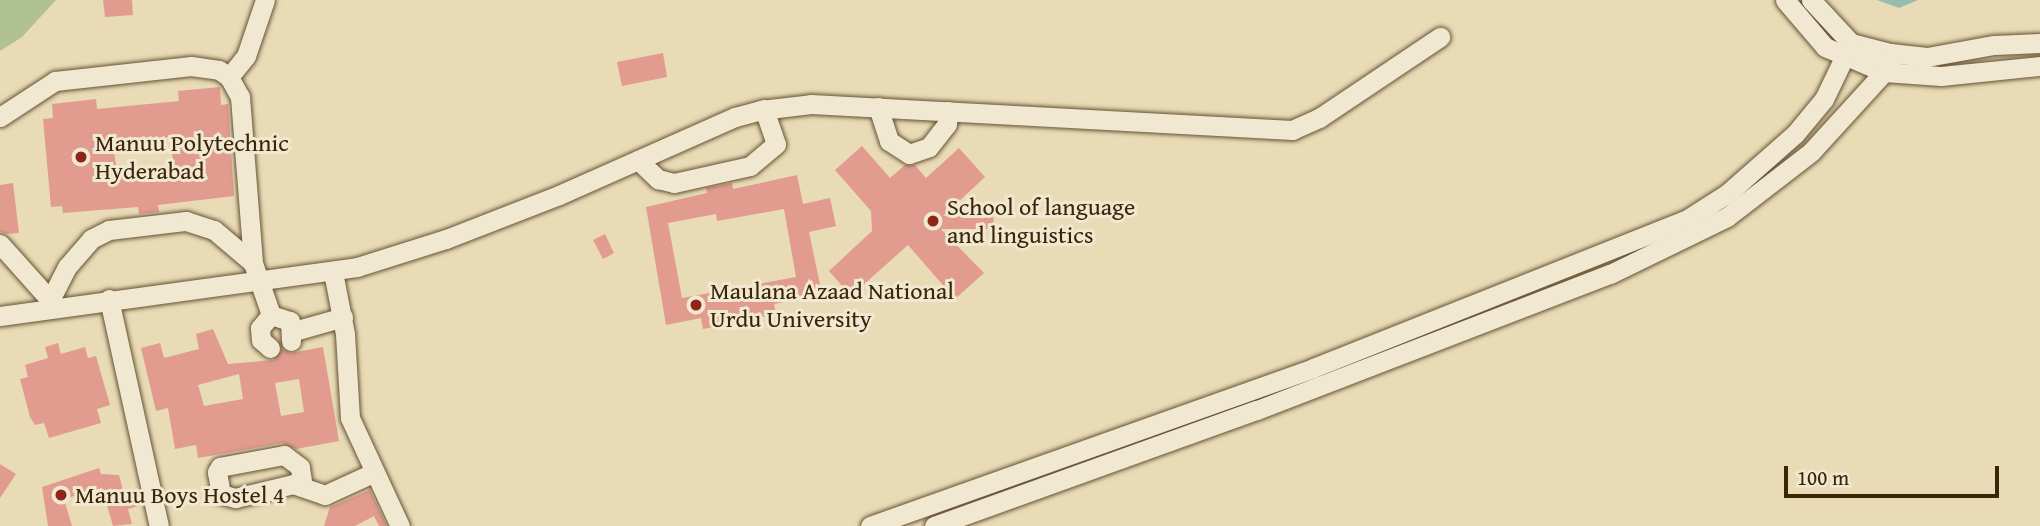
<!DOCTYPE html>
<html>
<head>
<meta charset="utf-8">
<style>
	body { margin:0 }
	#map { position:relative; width:2040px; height:526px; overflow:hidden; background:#e8dbb6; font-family:"Gentium Book Plus",serif }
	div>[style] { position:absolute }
	.green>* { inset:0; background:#b0c193 }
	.water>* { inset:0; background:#97bbae }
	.building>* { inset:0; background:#e19c8f }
	.roads { filter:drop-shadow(0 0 2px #665234) drop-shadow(0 0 2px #665234) }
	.minor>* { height:19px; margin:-9.5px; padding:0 9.5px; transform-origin:9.5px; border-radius:9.5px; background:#f0e8d0 }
	.dots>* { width:19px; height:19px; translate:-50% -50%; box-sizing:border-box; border:4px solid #f0e8d0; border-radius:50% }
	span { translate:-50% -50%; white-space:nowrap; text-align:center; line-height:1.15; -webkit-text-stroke:6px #f0e8d0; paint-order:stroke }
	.poi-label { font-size:24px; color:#3b2409 }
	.left { translate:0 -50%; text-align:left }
	.scale { position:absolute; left:1784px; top:466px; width:215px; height:32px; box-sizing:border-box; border:4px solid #3b2409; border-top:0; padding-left:9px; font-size:21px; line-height:24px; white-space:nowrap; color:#3b2409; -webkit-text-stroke:5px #f0e8d0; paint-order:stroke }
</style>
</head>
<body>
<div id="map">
	<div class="green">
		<div style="clip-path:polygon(0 0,56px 0,22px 37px,0 51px)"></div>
	</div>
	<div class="water">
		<div style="clip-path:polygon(1877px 0,1918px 0,1899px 8px)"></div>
	</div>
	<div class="building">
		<div style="clip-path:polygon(103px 0,132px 0,133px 15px,105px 17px)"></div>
		<div style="clip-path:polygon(663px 53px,667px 77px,622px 86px,617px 62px)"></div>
		<div style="clip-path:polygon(evenodd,220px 87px,221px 105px,228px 104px,234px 196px,158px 205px,159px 212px,139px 214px,138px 207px,63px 213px,62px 206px,51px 207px,43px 119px,53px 118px,52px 104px,96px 99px,97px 109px,179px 101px,178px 91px,220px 87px,170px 137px,174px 169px,118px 178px,113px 145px,170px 137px)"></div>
		<div style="clip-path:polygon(862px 146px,890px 178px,905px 165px,915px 165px,926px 178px,959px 148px,985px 177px,943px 216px,993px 217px,996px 229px,941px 229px,984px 273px,955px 299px,908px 245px,851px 296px,829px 271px,872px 231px,871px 211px,835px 170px)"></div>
		<div style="clip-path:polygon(evenodd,797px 175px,803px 204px,830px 198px,836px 226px,809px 232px,822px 294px,774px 304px,776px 314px,703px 329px,701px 318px,666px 325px,646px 207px,707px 193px,706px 188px,732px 183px,733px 189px,797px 175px,784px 209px,796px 277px,682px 298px,668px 223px,716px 214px,717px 221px,784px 209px)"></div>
		<div style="clip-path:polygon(13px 183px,19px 233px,7px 234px,0 232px,0 185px)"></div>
		<div style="clip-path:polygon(605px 234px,614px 253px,603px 259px,593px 240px)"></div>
		<div style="clip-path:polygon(evenodd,213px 329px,228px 364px,273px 360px,282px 349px,291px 353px,323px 347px,339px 441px,296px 449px,282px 443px,198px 458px,196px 445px,175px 449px,168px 408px,156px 411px,141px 348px,160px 343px,164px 358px,199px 349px,196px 334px,213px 329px,239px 374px,243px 399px,204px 406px,198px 385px,239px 374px,213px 329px,299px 379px,304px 412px,281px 416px,275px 383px,299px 379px)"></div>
		<div style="clip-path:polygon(58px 343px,61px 354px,85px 347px,88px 358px,96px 356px,110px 405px,97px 409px,101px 423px,49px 438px,44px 423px,35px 425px,30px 417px,20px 379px,28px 377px,25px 365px,48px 358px,45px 347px)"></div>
		<div style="clip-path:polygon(0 464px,16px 474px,0 498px)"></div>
		<div style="clip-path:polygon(99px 468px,101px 474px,119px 475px,125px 498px,139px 493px,142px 505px,128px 509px,132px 524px,113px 526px,102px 488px,64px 499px,72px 526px,48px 526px,42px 487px)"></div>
		<div style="clip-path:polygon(370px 490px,387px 526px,379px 526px,374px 516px,355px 526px,324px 526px,330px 507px)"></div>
	</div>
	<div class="roads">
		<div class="minor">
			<div style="left:1785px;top:0;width:62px;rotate:49.6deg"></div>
			<div style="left:1825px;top:47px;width:64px;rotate:23deg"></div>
			<div style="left:1884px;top:72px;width:57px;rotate:4deg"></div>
			<div style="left:1941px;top:76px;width:100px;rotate:-5.8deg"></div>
			<div style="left:1811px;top:0;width:59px;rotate:47.1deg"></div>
			<div style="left:1851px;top:43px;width:40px;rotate:14.4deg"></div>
			<div style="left:1890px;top:53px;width:37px;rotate:6deg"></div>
			<div style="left:1927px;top:57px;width:68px;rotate:-10.2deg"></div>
			<div style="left:1994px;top:45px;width:46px;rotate:-2.5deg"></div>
			<div style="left:229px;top:77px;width:27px;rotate:-51deg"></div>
			<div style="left:246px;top:56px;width:59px;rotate:-71.3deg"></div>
			<div style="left:878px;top:107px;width:36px;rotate:72deg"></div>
			<div style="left:889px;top:141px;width:24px;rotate:33deg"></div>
			<div style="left:909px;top:154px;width:21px;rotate:-19deg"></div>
			<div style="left:929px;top:147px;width:29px;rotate:-52deg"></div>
			<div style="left:947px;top:124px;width:13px;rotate:-86deg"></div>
			<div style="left:0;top:117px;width:66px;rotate:-33.2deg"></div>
			<div style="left:55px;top:81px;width:137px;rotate:-6.3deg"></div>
			<div style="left:191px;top:66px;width:28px;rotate:8deg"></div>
			<div style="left:219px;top:70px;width:12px;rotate:35deg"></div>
			<div style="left:229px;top:77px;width:23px;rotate:61deg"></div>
			<div style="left:240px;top:97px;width:167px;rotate:85.5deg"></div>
			<div style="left:638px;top:160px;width:28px;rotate:44deg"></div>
			<div style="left:658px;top:179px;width:16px;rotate:14deg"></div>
			<div style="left:674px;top:183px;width:78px;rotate:-12.6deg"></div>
			<div style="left:750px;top:166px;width:34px;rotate:-40deg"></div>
			<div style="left:776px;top:144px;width:37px;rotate:-109deg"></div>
			<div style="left:0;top:244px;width:75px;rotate:48.2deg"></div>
			<div style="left:333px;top:272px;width:63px;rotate:79deg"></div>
			<div style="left:345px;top:334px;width:84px;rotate:86.6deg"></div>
			<div style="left:350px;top:418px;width:119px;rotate:65.2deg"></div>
			<div style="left:109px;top:299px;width:232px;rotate:77.6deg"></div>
			<div style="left:47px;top:306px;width:44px;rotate:-62.9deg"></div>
			<div style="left:67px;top:267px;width:37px;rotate:-49deg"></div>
			<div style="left:91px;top:239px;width:20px;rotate:-27deg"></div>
			<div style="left:109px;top:230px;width:78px;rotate:-6.7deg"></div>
			<div style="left:186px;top:221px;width:29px;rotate:18deg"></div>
			<div style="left:214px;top:230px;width:51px;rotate:40.2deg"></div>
			<div style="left:253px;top:263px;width:55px;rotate:70.9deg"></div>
			<div style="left:0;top:316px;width:360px;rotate:-7.8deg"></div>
			<div style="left:357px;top:267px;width:93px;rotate:-17.5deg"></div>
			<div style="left:446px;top:239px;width:121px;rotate:-21.3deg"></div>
			<div style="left:559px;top:195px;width:193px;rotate:-23.9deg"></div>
			<div style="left:735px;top:117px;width:27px;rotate:-15deg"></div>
			<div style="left:761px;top:110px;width:50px;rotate:-6.8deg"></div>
			<div style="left:811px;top:104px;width:482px;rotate:3.1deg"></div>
			<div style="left:1292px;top:130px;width:30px;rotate:-24deg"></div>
			<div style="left:1319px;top:118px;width:146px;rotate:-33.8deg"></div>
			<div style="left:294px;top:331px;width:51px;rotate:-15.9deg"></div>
			<div style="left:270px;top:348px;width:12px;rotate:-138deg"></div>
			<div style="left:261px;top:340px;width:12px;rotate:-95deg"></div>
			<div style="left:260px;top:328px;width:17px;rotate:-50deg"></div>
			<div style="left:271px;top:315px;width:20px;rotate:18deg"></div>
			<div style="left:290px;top:321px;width:20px;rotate:87deg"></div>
			<div style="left:303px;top:487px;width:20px;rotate:-99deg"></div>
			<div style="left:300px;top:467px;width:20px;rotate:-143deg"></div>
			<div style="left:284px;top:455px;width:65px;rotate:169.4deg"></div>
			<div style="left:220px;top:467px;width:6px;rotate:121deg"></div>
			<div style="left:217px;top:472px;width:22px;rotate:80deg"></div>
			<div style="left:221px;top:494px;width:15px;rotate:16deg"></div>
			<div style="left:235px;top:498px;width:60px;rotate:-13.6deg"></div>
			<div style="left:293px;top:484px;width:34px;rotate:19deg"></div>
			<div style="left:325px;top:495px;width:53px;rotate:-24.6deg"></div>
			<div style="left:870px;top:526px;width:470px;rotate:-19.6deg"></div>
			<div style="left:1313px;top:368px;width:405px;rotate:-21.7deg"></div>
			<div style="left:1689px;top:218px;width:46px;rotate:-32.7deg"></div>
			<div style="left:1728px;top:193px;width:89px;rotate:-41.4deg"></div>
			<div style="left:1795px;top:134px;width:45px;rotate:-50.4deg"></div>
			<div style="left:1824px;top:99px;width:62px;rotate:-64.3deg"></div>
			<div style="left:934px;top:526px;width:343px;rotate:-19.8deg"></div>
			<div style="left:1257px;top:410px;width:378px;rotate:-21.1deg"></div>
			<div style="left:1610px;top:274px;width:130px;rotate:-26deg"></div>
			<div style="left:1727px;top:217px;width:106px;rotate:-37.7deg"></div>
			<div style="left:1811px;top:152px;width:108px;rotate:-47.6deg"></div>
			<div style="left:1884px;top:72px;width:20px;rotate:-72deg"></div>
		</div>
	</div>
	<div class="dots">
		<div style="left:81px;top:157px;background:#8f2418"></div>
		<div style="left:933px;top:221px;background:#8f2418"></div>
		<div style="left:696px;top:305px;background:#8f2418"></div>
		<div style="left:61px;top:495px;background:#8f2418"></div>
	</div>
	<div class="poi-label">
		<span class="left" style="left:95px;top:157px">Manuu Polytechnic<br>Hyderabad</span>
		<span class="left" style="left:947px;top:221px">School of language<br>and linguistics</span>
		<span class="left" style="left:710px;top:305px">Maulana Azaad National<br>Urdu University</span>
		<span class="left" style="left:75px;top:495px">Manuu Boys Hostel 4</span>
	</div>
	<div class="scale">100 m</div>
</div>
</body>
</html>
